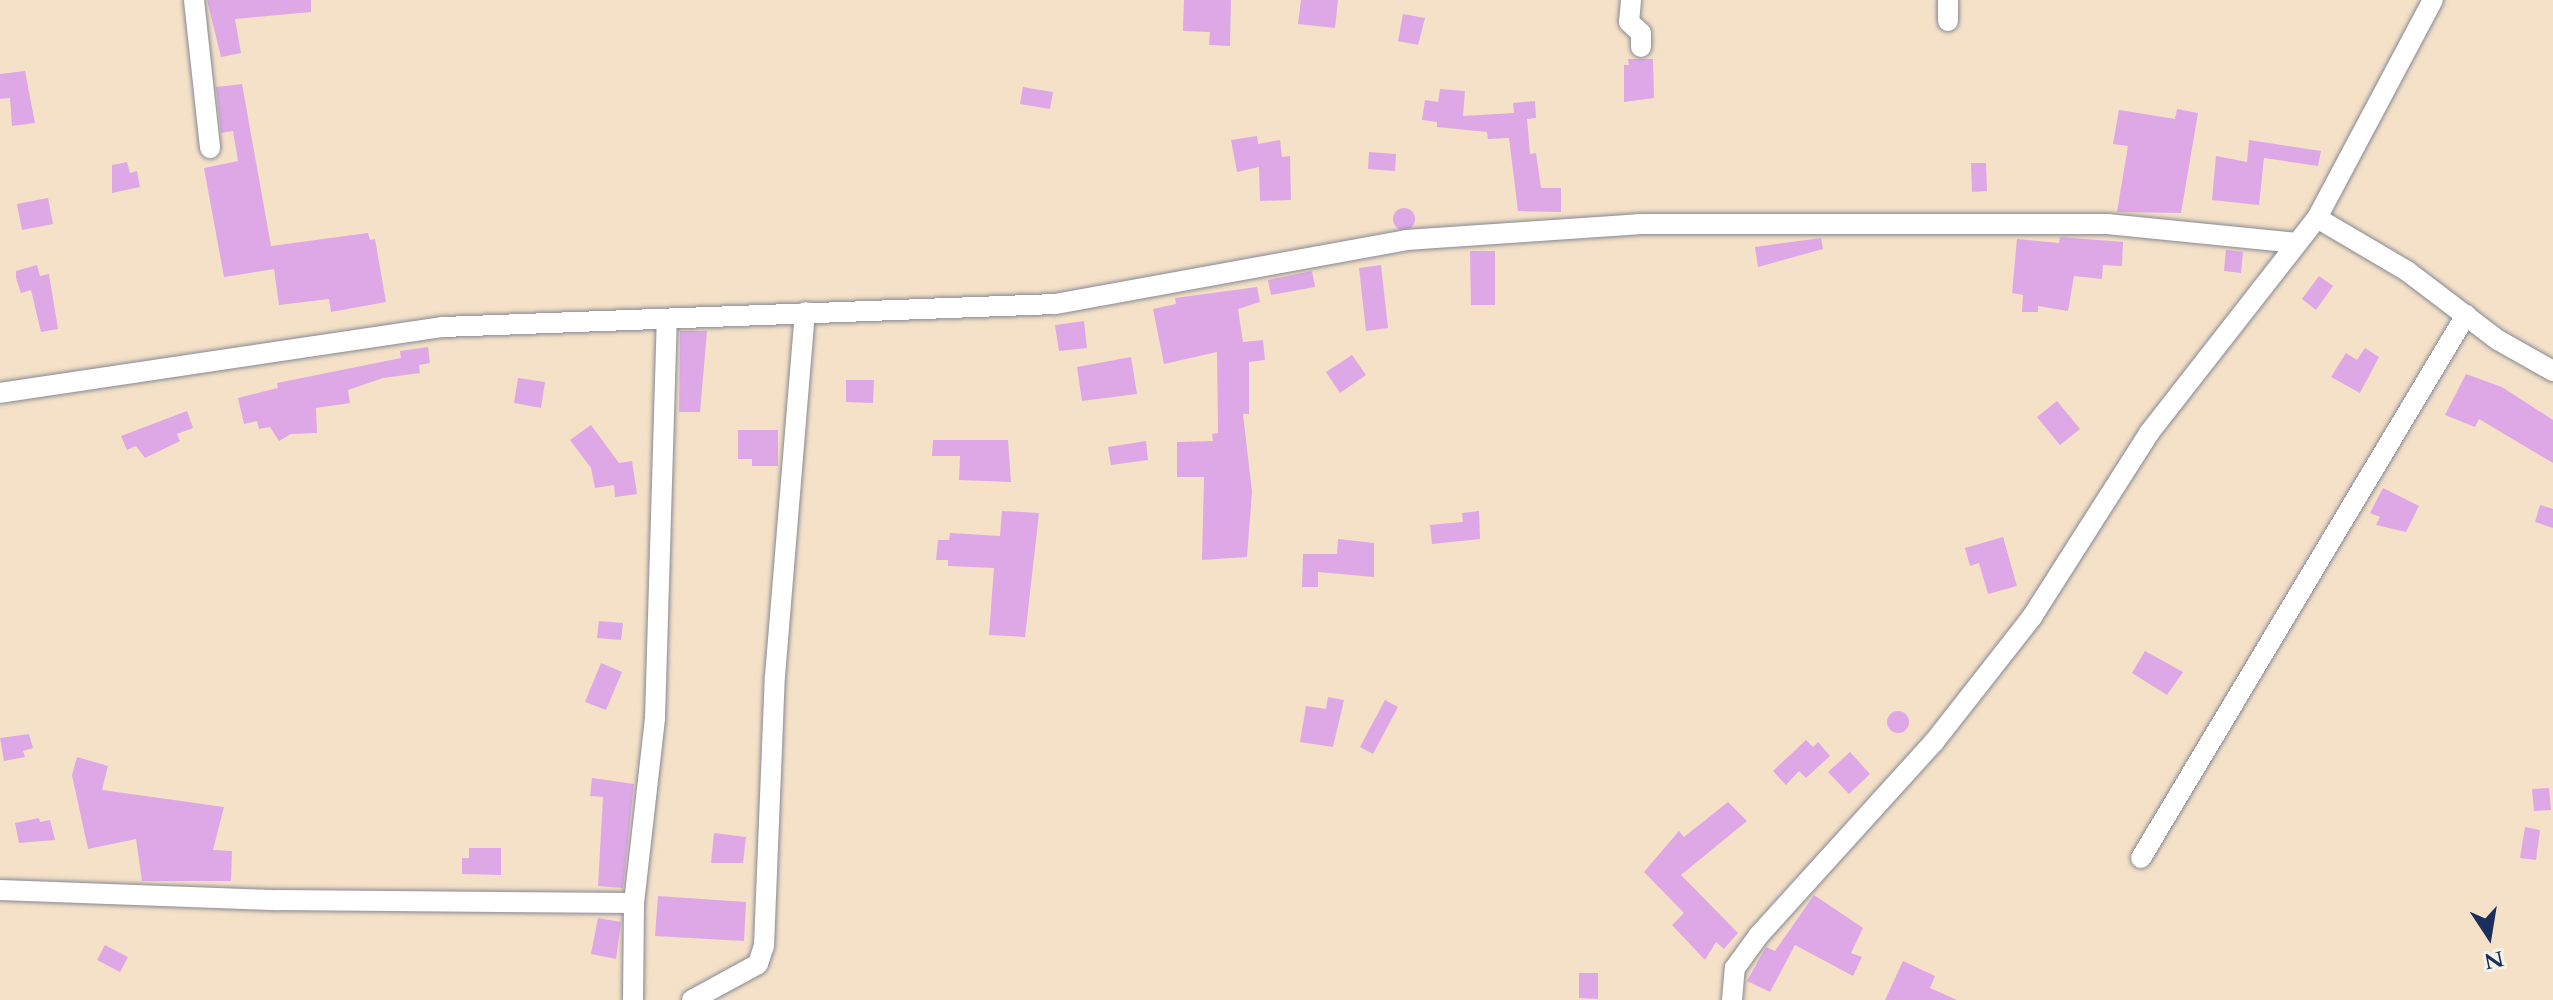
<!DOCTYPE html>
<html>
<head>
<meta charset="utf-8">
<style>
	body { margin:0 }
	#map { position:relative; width:2553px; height:1000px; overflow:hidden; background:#f4e1c8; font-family:Cardo,serif }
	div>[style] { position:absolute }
	.building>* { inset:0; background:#dea8e7 }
	.round { border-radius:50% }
	.roads { filter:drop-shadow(0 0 2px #888893) drop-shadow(0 0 2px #888893) }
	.street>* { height:20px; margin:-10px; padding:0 10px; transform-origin:10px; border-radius:10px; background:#fff }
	span { translate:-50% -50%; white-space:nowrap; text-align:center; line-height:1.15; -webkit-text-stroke:7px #f7f3e8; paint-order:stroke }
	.north { position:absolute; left:2449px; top:896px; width:80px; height:80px; -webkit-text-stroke:6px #f7f3e8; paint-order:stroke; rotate:168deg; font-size:22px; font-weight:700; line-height:32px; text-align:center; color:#1b2f5e }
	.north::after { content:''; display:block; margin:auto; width:28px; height:36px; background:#1b2f5e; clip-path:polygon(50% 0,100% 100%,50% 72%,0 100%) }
</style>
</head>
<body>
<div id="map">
	<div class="building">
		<div style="clip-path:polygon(207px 0,311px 0,311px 12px,235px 19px,241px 53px,221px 57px)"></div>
		<div style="clip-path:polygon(1184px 0,1231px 0,1230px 46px,1209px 45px,1210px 32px,1183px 31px)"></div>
		<div style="clip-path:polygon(1301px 0,1338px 0,1335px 28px,1298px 24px)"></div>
		<div style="clip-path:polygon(1403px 14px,1425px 18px,1418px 45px,1398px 41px)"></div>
		<div style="clip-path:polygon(1628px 59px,1653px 59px,1654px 98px,1624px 102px,1624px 65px,1629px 65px)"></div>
		<div style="clip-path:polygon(25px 71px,35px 123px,12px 126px,10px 98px,0 99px,0 74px)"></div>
		<div style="clip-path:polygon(242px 84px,271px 246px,368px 233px,370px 240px,375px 239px,386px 302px,331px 312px,329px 299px,279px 305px,274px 269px,224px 277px,204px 168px,238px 161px,233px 131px,221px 133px,216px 87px)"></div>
		<div style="clip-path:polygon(1023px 87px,1053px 92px,1050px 109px,1020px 104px)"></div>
		<div style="clip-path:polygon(1440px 89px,1465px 91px,1463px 116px,1514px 113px,1513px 103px,1535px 101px,1536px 118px,1527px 119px,1530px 154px,1536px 153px,1541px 188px,1561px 188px,1561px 212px,1518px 211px,1509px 138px,1488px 139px,1487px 132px,1437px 127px,1437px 122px,1422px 120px,1425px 100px,1438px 102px)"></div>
		<div style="clip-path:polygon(2177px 109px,2198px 113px,2181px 213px,2117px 212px,2128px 146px,2113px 144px,2119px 110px,2175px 119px)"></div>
		<div style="clip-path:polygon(1257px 136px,1258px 144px,1280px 140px,1282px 157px,1290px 156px,1291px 200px,1260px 201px,1259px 167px,1237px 172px,1231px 140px)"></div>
		<div style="clip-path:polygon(2249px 140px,2321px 151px,2318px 166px,2264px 158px,2259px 205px,2212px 200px,2216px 156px,2247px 162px)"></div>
		<div style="clip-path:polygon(1369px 152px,1396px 154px,1395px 171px,1368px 169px)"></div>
		<div style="clip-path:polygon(127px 162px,130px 173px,137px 171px,140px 187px,112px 193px,112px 165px)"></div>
		<div style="clip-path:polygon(1971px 163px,1986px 163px,1987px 191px,1972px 192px)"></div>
		<div style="clip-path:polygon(48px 198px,53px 224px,22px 230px,17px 204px)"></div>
		<div class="round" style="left:1393px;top:208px;width:22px;height:22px"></div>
		<div style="clip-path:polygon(2060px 237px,2123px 242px,2122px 266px,2103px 265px,2102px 279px,2074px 276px,2068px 311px,2038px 306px,2038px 312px,2022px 312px,2023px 295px,2012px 293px,2017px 239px,2059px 243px)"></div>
		<div style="clip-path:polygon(1821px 238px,1823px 249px,1758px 267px,1755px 247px)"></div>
		<div style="clip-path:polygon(2226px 250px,2243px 252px,2241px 273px,2224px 271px)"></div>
		<div style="clip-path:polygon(1470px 251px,1495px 251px,1495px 305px,1471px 305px)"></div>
		<div style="clip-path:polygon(37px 265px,40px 276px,49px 274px,58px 329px,41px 332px,31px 290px,21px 293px,16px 278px,16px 271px)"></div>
		<div style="clip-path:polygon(1381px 265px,1388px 328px,1366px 331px,1359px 268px)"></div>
		<div style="clip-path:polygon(1312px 271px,1315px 287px,1271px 295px,1268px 280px)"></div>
		<div style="clip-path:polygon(2319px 276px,2333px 286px,2316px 310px,2302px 299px)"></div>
		<div style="clip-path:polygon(1257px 287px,1260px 302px,1238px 309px,1243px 342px,1263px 340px,1265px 360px,1249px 362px,1249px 414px,1243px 414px,1252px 492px,1247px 557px,1202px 560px,1204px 477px,1177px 477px,1177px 442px,1213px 441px,1212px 434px,1218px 433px,1217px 352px,1164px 364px,1153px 309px,1176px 304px,1175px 298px)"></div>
		<div style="clip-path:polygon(1084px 321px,1087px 348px,1059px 351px,1055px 325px)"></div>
		<div style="clip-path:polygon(680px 331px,707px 331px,700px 412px,679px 412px)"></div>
		<div style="clip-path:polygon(428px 347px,430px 363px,419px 365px,420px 373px,383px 378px,348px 390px,350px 403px,316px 408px,317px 433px,291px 434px,279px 441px,270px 427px,259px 429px,257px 421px,244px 424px,238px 398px,278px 388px,277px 383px,401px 358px,400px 351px)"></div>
		<div style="clip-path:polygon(2365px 348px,2379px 357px,2360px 393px,2331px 377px,2346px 353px,2357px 360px)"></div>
		<div style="clip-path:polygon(1352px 355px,1366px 375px,1340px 393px,1326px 372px)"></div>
		<div style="clip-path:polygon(1131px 357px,1137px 394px,1082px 401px,1077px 367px)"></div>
		<div style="clip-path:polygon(2466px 374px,2502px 387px,2553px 420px,2553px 463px,2479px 419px,2475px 427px,2445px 415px)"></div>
		<div style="clip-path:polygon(518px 378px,545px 382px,541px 408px,514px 403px)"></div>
		<div style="clip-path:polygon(846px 380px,874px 380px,873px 403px,846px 402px)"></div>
		<div style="clip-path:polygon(2057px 401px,2080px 429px,2060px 445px,2037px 417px)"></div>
		<div style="clip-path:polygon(187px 411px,193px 428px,177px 434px,180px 441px,145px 458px,136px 446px,127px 450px,121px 436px)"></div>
		<div style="clip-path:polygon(591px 425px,619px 463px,632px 461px,637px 494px,615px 497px,614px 485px,595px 488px,591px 468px,570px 440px)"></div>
		<div style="clip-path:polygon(738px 430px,778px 430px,778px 466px,752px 466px,752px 459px,738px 459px)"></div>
		<div style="clip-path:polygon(933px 440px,1008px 440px,1011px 482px,959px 480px,960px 456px,932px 456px)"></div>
		<div style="clip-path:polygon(1146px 441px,1148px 460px,1111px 465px,1108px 447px)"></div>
		<div style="clip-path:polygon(2383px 488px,2419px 506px,2406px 532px,2376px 525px,2380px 517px,2370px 513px)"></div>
		<div style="clip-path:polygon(2540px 505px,2553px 509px,2553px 528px,2535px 522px)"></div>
		<div style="clip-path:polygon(1002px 511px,1039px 513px,1025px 637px,989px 635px,994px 568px,948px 566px,948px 560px,936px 560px,938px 540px,949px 540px,950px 533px,1000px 536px)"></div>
		<div style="clip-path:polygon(1479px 511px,1480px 539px,1432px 544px,1430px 525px,1463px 522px,1462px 513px)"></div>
		<div style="clip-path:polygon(2003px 537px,2017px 586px,1988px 594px,1979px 563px,1970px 566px,1965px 548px)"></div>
		<div style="clip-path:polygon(1338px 539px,1374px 543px,1374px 577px,1318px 572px,1318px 587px,1302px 587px,1303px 554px,1337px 554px)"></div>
		<div style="clip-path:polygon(599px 621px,623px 623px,621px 640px,597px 638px)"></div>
		<div style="clip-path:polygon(2145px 651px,2183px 672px,2167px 695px,2132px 673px)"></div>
		<div style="clip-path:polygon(601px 663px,622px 672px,606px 710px,585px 702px)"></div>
		<div style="clip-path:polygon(1328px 697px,1344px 700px,1333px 747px,1300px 742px,1306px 706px,1326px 709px)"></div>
		<div style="clip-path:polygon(1385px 700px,1398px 707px,1373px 754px,1360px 747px)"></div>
		<div class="round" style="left:1887px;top:711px;width:22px;height:22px"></div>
		<div style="clip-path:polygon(29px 734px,33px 748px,23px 751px,25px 757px,4px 761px,0 738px)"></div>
		<div style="clip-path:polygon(1806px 740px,1813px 747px,1818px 742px,1830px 756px,1806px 778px,1799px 771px,1786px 785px,1773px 771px)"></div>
		<div style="clip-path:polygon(1850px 752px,1870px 774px,1849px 794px,1828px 772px)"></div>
		<div style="clip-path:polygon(77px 757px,108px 766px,102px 790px,224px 807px,213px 850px,232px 851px,231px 881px,142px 881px,136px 839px,88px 849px,72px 775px)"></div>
		<div style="clip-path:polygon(592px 778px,634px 784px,623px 888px,598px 886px,603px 797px,590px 796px)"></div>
		<div style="clip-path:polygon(2549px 788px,2551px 810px,2534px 811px,2532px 789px)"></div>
		<div style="clip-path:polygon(1728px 802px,1747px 821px,1681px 875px,1738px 933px,1724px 949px,1716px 942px,1705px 960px,1672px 925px,1684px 913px,1644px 872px,1679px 831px,1684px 837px)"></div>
		<div style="clip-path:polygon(39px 818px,40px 822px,50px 820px,55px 840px,19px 843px,15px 823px)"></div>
		<div style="clip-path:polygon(2525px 827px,2540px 830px,2536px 860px,2520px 858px)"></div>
		<div style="clip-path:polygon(714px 833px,746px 837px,743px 863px,711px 863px)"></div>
		<div style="clip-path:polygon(469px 848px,501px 848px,501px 875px,462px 874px,462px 858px,469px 858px)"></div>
		<div style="clip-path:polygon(1814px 895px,1863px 928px,1851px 953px,1862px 957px,1853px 976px,1795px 945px,1770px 992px,1747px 981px,1766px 947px,1775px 951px)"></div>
		<div style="clip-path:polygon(658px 896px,746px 902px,744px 941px,655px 936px)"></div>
		<div style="clip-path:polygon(598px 918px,621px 922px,616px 959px,591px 954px)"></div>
		<div style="clip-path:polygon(105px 945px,128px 957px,120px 972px,97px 960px)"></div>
		<div style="clip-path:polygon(1903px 961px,1935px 976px,1930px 988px,1957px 1000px,1885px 1000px)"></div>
		<div style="clip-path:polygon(1579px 973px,1598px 973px,1598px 999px,1579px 998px)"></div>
	</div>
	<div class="roads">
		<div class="street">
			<div style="left:194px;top:0;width:149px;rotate:83.8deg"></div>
			<div style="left:1631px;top:0;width:22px;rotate:95deg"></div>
			<div style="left:1629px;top:22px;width:16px;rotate:43deg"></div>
			<div style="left:1641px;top:33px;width:14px;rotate:90deg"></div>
			<div style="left:1948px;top:0;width:21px;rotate:90deg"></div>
			<div style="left:2317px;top:218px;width:104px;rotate:30.5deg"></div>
			<div style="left:2407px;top:271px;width:114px;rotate:37.2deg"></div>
			<div style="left:2498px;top:340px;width:63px;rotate:29.4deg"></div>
			<div style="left:0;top:393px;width:448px;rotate:-8.5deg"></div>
			<div style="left:443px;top:327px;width:612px;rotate:-2.15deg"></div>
			<div style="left:1055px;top:304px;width:357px;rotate:-10.3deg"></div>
			<div style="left:1406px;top:240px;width:233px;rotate:-3.9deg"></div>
			<div style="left:1638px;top:224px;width:469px"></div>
			<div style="left:2107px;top:224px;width:191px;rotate:5.7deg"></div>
			<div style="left:2141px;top:858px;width:633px;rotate:-59.1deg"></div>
			<div style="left:0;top:890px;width:278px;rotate:2.1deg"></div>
			<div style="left:278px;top:900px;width:356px;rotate:0.5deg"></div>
			<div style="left:633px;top:1000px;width:97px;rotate:-89.4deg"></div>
			<div style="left:634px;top:903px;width:186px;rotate:-83.5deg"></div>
			<div style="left:655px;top:718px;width:399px;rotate:-88.3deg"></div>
			<div style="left:692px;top:1000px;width:75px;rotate:-28.6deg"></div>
			<div style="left:758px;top:964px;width:19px;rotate:-72deg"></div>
			<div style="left:764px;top:946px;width:270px;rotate:-87.7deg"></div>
			<div style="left:775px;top:676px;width:365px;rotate:-85.3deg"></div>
			<div style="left:1732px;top:1000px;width:32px;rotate:-85deg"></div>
			<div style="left:1735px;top:968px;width:39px;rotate:-54deg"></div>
			<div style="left:1758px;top:936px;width:262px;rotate:-47.8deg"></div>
			<div style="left:1934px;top:742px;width:159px;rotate:-51.9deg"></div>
			<div style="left:2032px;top:617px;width:218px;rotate:-57.5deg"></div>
			<div style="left:2149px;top:433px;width:273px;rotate:-52deg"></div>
			<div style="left:2317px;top:218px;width:247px;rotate:-62deg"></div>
		</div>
	</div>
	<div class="north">N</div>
</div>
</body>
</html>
